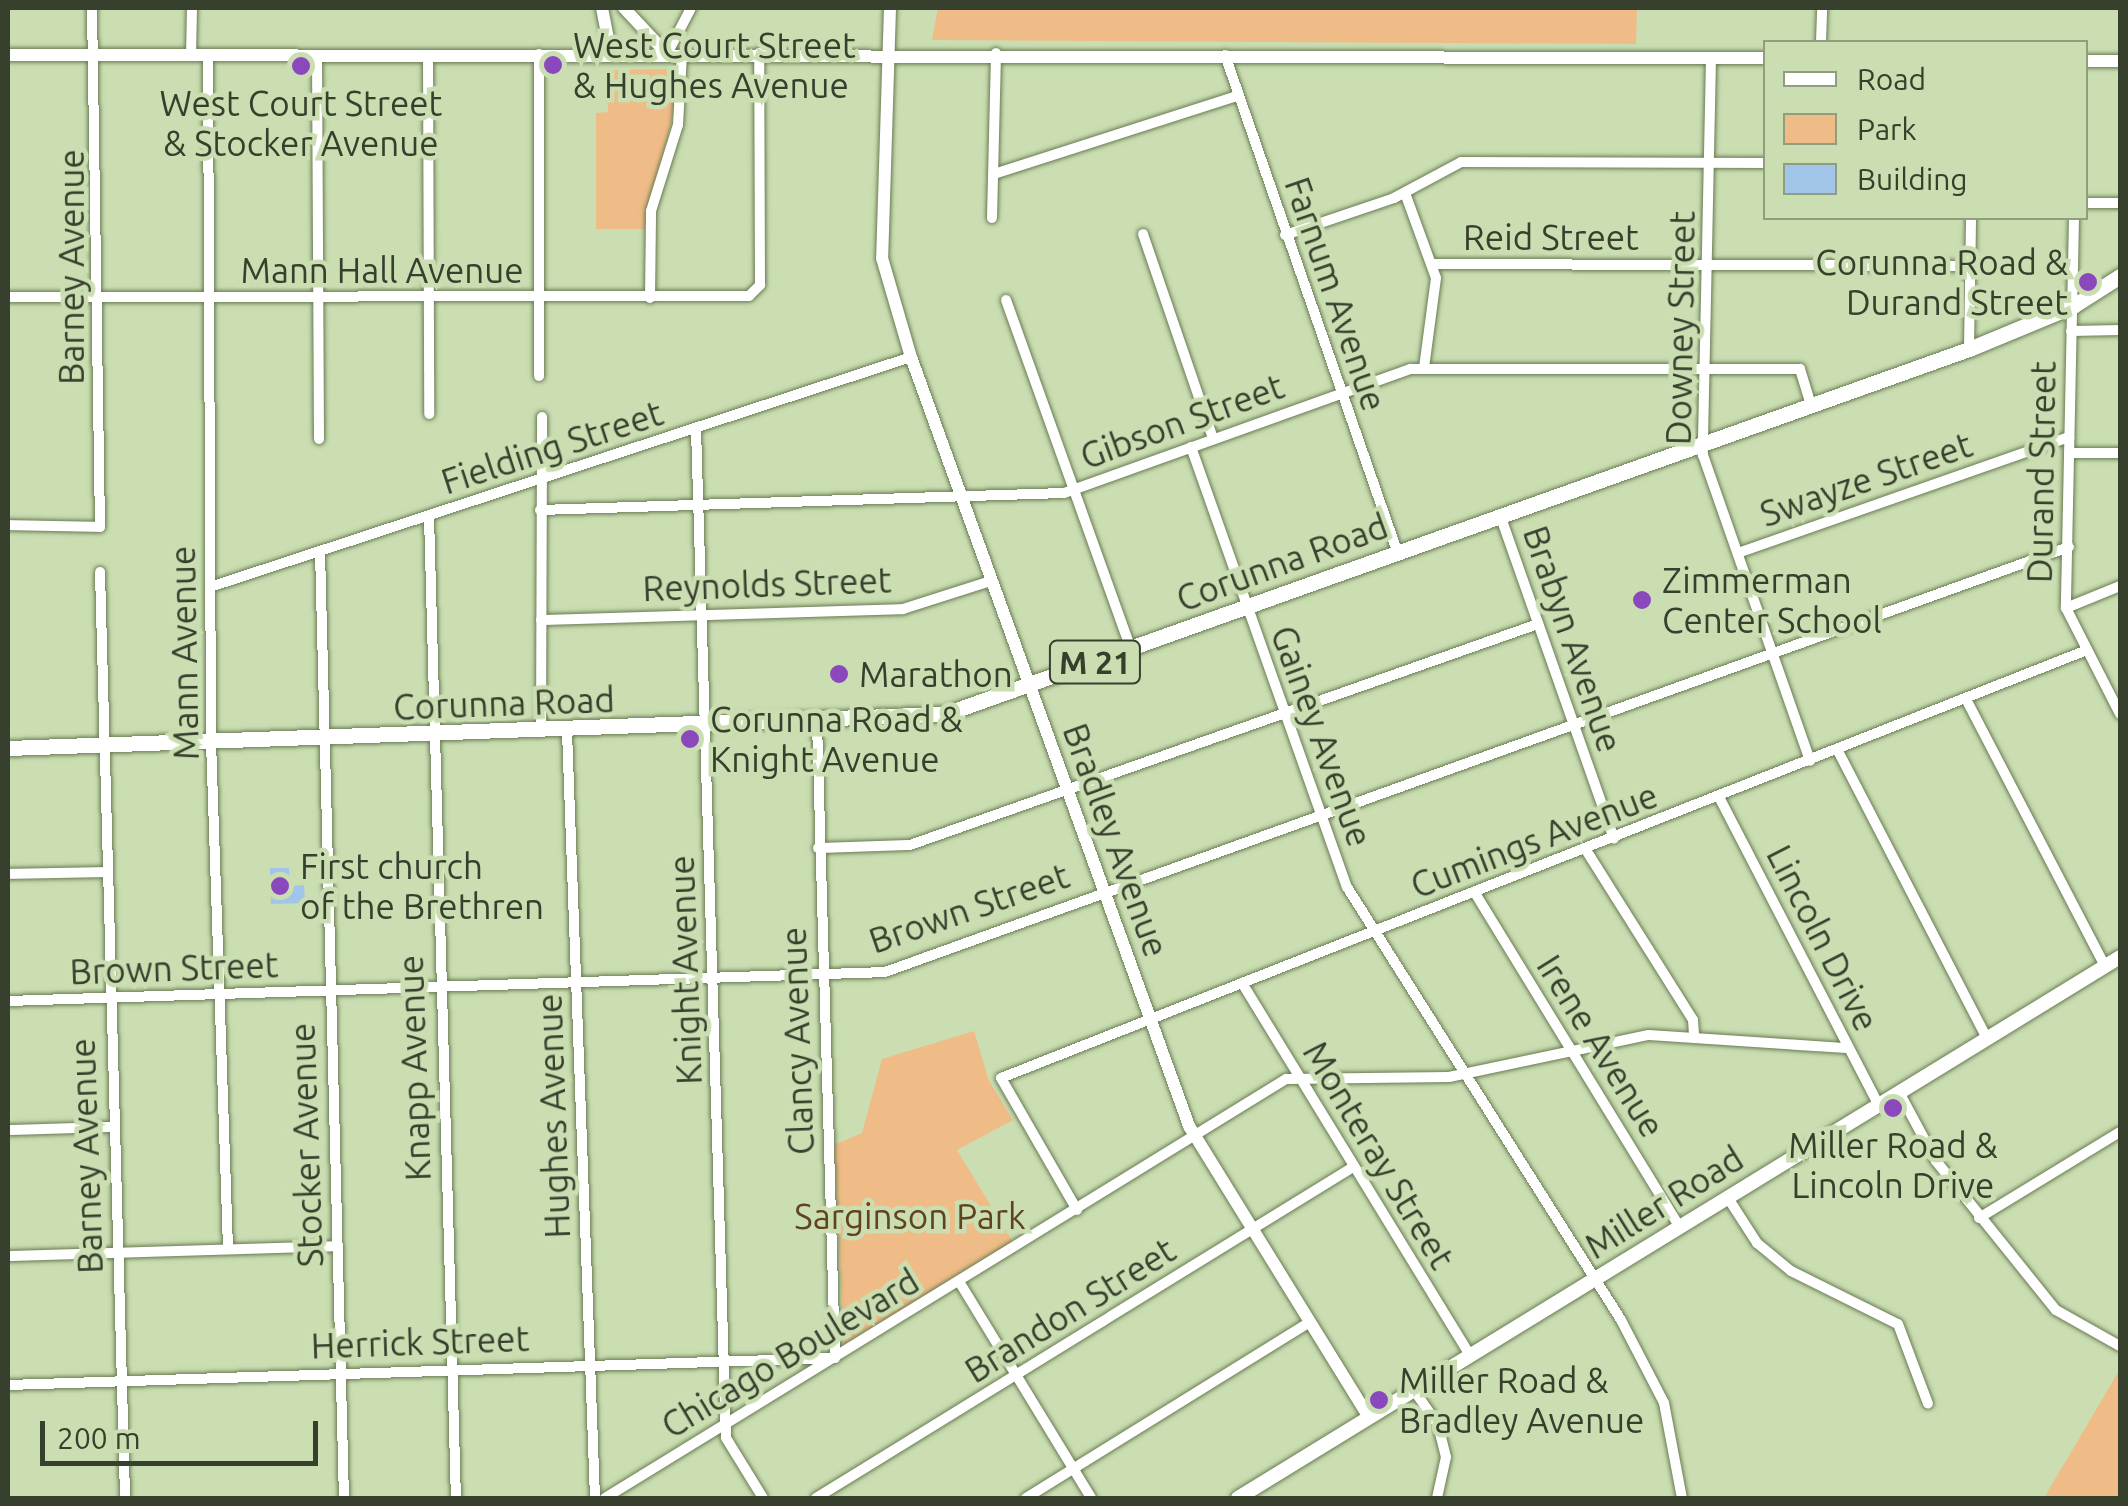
<!DOCTYPE html>
<html>
<head>
<meta charset="utf-8">
<style>
	body { margin:0 }
	#map { position:relative; width:2128px; height:1506px; overflow:hidden; background:#cadeb2; font-family:Ubuntu,sans-serif }
	div>[style] { position:absolute }
	.green>* { inset:0; background:#efbc87 }
	.building>* { inset:0; background:#a0c5e8 }
	.roads { filter:drop-shadow(0 0 2px #697b52) drop-shadow(0 0 2px #697b52) }
	.minor>* { height:10px; margin:-5px; padding:0 5px; transform-origin:5px; border-radius:5px; background:#fff }
	.tertiary>* { height:12px; margin:-6px; padding:0 6px; transform-origin:6px; border-radius:6px; background:#fff }
	.secondary>* { height:14px; margin:-7px; padding:0 7px; transform-origin:7px; border-radius:7px; background:#fff }
	.primary>* { height:15px; margin:-7.5px; padding:0 7.5px; transform-origin:7.5px; border-radius:7.5px; background:#fff }
	.dots>* { width:28px; height:28px; translate:-50% -50%; box-sizing:border-box; border:5px solid #cadeb2; border-radius:50% }
	span { translate:-50% -50%; white-space:nowrap; text-align:center; line-height:1.15; -webkit-text-stroke:9px #cadeb2; paint-order:stroke }
	.shield-label span { padding:2px 8px; background:#cadeb2; border:2px solid; border-radius:8px; -webkit-text-stroke-width:0 }
	.shield-label { font-size:32px; color:#373f2d; font-weight:700 }
	.poi-label { font-size:35px; color:#373f2d }
	.left { translate:0 -50%; text-align:left }
	.right { translate:-100% -50%; text-align:right }
	.street-label { font-size:35px; color:#373f2d }
	.park-label { font-size:35px; color:#614321 }
	.frame { position:absolute; inset:0; border:10px solid #373f2d; pointer-events:none }
	.legend { position:absolute; left:1763px; top:40px; width:325px; height:180px; box-sizing:border-box; background:#cadeb2; border:2px solid #8f9e7d; margin:0; padding:12px 18px; list-style:none; font-size:30px; color:#373f2d }
	.legend li { display:flex; align-items:center; gap:20px; height:50px }
	.legend b { width:50px; border:2px solid #8f9e7d }
	.scale { position:absolute; left:40px; top:1421px; width:278px; height:45px; box-sizing:border-box; border:5px solid #373f2d; border-top:0; padding-left:12px; font-size:30px; line-height:35px; white-space:nowrap; color:#373f2d; -webkit-text-stroke:8px #cadeb2; paint-order:stroke }
</style>
</head>
<body>
<div id="map">
	<div class="green">
		<div style="clip-path:polygon(938px 8px,1637px 8px,1636px 44px,932px 40px)"></div>
		<div style="clip-path:polygon(673px 69px,675px 107px,644px 229px,596px 229px,596px 113px,608px 112px,607px 70px)"></div>
		<div style="clip-path:polygon(974px 1031px,989px 1081px,1013px 1120px,957px 1150px,1013px 1242px,844px 1344px,834px 1145px,862px 1133px,882px 1059px)"></div>
		<div style="clip-path:polygon(2120px 1369px,2120px 1498px,2044px 1498px)"></div>
	</div>
	<div class="building">
		<div style="clip-path:polygon(270px 868px,289px 868px,290px 886px,304px 885px,305px 903px,271px 904px)"></div>
	</div>
	<div class="roads">
		<div class="minor">
			<div style="left:1821px;top:42px;width:34px;rotate:-88deg"></div>
			<div style="left:539px;top:54px;width:322px;rotate:90deg"></div>
			<div style="left:667px;top:54px;width:52px;rotate:-62.4deg"></div>
			<div style="left:428px;top:55px;width:359px;rotate:89.8deg"></div>
			<div style="left:1225px;top:55px;width:525px;rotate:70.87deg"></div>
			<div style="left:191px;top:56px;width:48px;rotate:-88.8deg"></div>
			<div style="left:208px;top:56px;width:685px;rotate:89.75deg"></div>
			<div style="left:211px;top:741px;width:508px;rotate:88.08deg"></div>
			<div style="left:317px;top:57px;width:382px;rotate:89.7deg"></div>
			<div style="left:1711px;top:58px;width:397px;rotate:91.2deg"></div>
			<div style="left:1703px;top:455px;width:324px;rotate:70.7deg"></div>
			<div style="left:994px;top:174px;width:255px;rotate:-17.8deg"></div>
			<div style="left:1405px;top:193px;width:90px;rotate:70deg"></div>
			<div style="left:1436px;top:278px;width:91px;rotate:97.6deg"></div>
			<div style="left:2086px;top:203px;width:34px"></div>
			<div style="left:992px;top:218px;width:165px;rotate:-88.6deg"></div>
			<div style="left:2074px;top:218px;width:390px;rotate:91.2deg"></div>
			<div style="left:2066px;top:608px;width:119px;rotate:63deg"></div>
			<div style="left:1143px;top:234px;width:216px;rotate:71.1deg"></div>
			<div style="left:1285px;top:235px;width:115px;rotate:-18.7deg"></div>
			<div style="left:1394px;top:198px;width:76px;rotate:-28.2deg"></div>
			<div style="left:1461px;top:162px;width:305px;rotate:0.2deg"></div>
			<div style="left:1432px;top:264px;width:538px;rotate:0.21deg"></div>
			<div style="left:8px;top:297px;width:741px;rotate:-0.08deg"></div>
			<div style="left:749px;top:296px;width:16px;rotate:-45deg"></div>
			<div style="left:760px;top:285px;width:232px;rotate:-90.2deg"></div>
			<div style="left:650px;top:298px;width:87px;rotate:-89.3deg"></div>
			<div style="left:651px;top:211px;width:90px;rotate:-72.6deg"></div>
			<div style="left:678px;top:125px;width:71px;rotate:-86.8deg"></div>
			<div style="left:1006px;top:300px;width:371px;rotate:70.3deg"></div>
			<div style="left:2071px;top:331px;width:49px;rotate:-1.2deg"></div>
			<div style="left:1969px;top:349px;width:131px;rotate:-89.1deg"></div>
			<div style="left:696px;top:428px;width:1010px;rotate:88.3deg"></div>
			<div style="left:726px;top:1438px;width:70px;rotate:58.3deg"></div>
			<div style="left:1191px;top:447px;width:467px;rotate:70.5deg"></div>
			<div style="left:1347px;top:887px;width:512px;rotate:57.67deg"></div>
			<div style="left:1621px;top:1320px;width:93px;rotate:62.6deg"></div>
			<div style="left:1664px;top:1403px;width:97px;rotate:79.3deg"></div>
			<div style="left:2069px;top:453px;width:51px"></div>
			<div style="left:540px;top:510px;width:524px;rotate:-1.86deg"></div>
			<div style="left:1064px;top:493px;width:368px;rotate:-19.7deg"></div>
			<div style="left:1410px;top:369px;width:390px"></div>
			<div style="left:1800px;top:369px;width:37px;rotate:73deg"></div>
			<div style="left:1500px;top:515px;width:343px;rotate:70.6deg"></div>
			<div style="left:429px;top:516px;width:982px;rotate:88.43deg"></div>
			<div style="left:8px;top:525px;width:92px;rotate:1.2deg"></div>
			<div style="left:100px;top:527px;width:519px;rotate:-90.88deg"></div>
			<div style="left:320px;top:551px;width:947px;rotate:88.55deg"></div>
			<div style="left:1738px;top:553px;width:351px;rotate:-19.3deg"></div>
			<div style="left:100px;top:572px;width:926px;rotate:88.45deg"></div>
			<div style="left:210px;top:587px;width:738px;rotate:-18.16deg"></div>
			<div style="left:2066px;top:608px;width:58px;rotate:-22.2deg"></div>
			<div style="left:541px;top:620px;width:362px;rotate:-1.7deg"></div>
			<div style="left:903px;top:609px;width:92px;rotate:-17.7deg"></div>
			<div style="left:1967px;top:701px;width:299px;rotate:62.5deg"></div>
			<div style="left:541px;top:731px;width:314px;rotate:-89.8deg"></div>
			<div style="left:567px;top:731px;width:768px;rotate:87.91deg"></div>
			<div style="left:1838px;top:751px;width:323px;rotate:62.6deg"></div>
			<div style="left:1719px;top:797px;width:346px;rotate:62.6deg"></div>
			<div style="left:818px;top:848px;width:92px;rotate:-1.9deg"></div>
			<div style="left:910px;top:845px;width:666px;rotate:-19.39deg"></div>
			<div style="left:1586px;top:850px;width:201px;rotate:57.8deg"></div>
			<div style="left:1693px;top:1020px;width:16px;rotate:86deg"></div>
			<div style="left:8px;top:874px;width:96px;rotate:-1.2deg"></div>
			<div style="left:1475px;top:893px;width:393px;rotate:58.5deg"></div>
			<div style="left:1242px;top:983px;width:436px;rotate:58.5deg"></div>
			<div style="left:8px;top:1001px;width:877px;rotate:-1.89deg"></div>
			<div style="left:885px;top:972px;width:1258px;rotate:-19.75deg"></div>
			<div style="left:1899px;top:1092px;width:78px;rotate:61.8deg"></div>
			<div style="left:1936px;top:1161px;width:191px;rotate:51.2deg"></div>
			<div style="left:2056px;top:1310px;width:73px;rotate:29.4deg"></div>
			<div style="left:8px;top:1130px;width:104px;rotate:-1.7deg"></div>
			<div style="left:1728px;top:1198px;width:54px;rotate:57.2deg"></div>
			<div style="left:1757px;top:1243px;width:44px;rotate:39.5deg"></div>
			<div style="left:1791px;top:1271px;width:119px;rotate:26.4deg"></div>
			<div style="left:1898px;top:1324px;width:85px;rotate:69.4deg"></div>
			<div style="left:1077px;top:1210px;width:152px;rotate:-119.9deg"></div>
			<div style="left:1001px;top:1078px;width:1167px;rotate:-21.51deg"></div>
			<div style="left:1979px;top:1218px;width:165px;rotate:-31.4deg"></div>
			<div style="left:8px;top:1256px;width:330px;rotate:-1.7deg"></div>
			<div style="left:960px;top:1283px;width:252px;rotate:58.6deg"></div>
			<div style="left:8px;top:1385px;width:827px;rotate:-1.87deg"></div>
			<div style="left:835px;top:1358px;width:635px;rotate:-91.62deg"></div>
			<div style="left:1414px;top:1390px;width:42px;rotate:55.6deg"></div>
			<div style="left:1438px;top:1425px;width:33px;rotate:76deg"></div>
			<div style="left:1446px;top:1457px;width:42px;rotate:102.4deg"></div>
			<div style="left:605px;top:1498px;width:800px;rotate:-31.6deg"></div>
			<div style="left:1286px;top:1079px;width:163px;rotate:-0.7deg"></div>
			<div style="left:1449px;top:1077px;width:204px;rotate:-11.9deg"></div>
			<div style="left:1649px;top:1035px;width:198px;rotate:3.8deg"></div>
			<div style="left:816px;top:1498px;width:631px;rotate:-31.65deg"></div>
			<div style="left:1026px;top:1498px;width:334px;rotate:-31.8deg"></div>
		</div>
		<div class="tertiary">
			<div style="left:602px;top:8px;width:47px;rotate:78.9deg"></div>
			<div style="left:624px;top:8px;width:63px;rotate:46.9deg"></div>
			<div style="left:890px;top:8px;width:250px;rotate:91.8deg"></div>
			<div style="left:882px;top:258px;width:103px;rotate:73.7deg"></div>
			<div style="left:911px;top:357px;width:818px;rotate:70.12deg"></div>
			<div style="left:1189px;top:1126px;width:343px;rotate:58.3deg"></div>
			<div style="left:8px;top:55px;width:1758px;rotate:0.1deg"></div>
			<div style="left:2086px;top:61px;width:34px"></div>
		</div>
		<div class="secondary">
			<div style="left:1238px;top:1498px;width:1035px;rotate:-31.52deg"></div>
		</div>
		<div class="primary">
			<div style="left:8px;top:748px;width:938px;rotate:-2.08deg"></div>
			<div style="left:945px;top:714px;width:1087px;rotate:-19.62deg"></div>
			<div style="left:1969px;top:349px;width:113px;rotate:-22.5deg"></div>
			<div style="left:2073px;top:306px;width:56px;rotate:-32.6deg"></div>
		</div>
	</div>
	<div class="dots">
		<div style="left:553px;top:65px;background:#8b48bd"></div>
		<div style="left:301px;top:66px;background:#8b48bd"></div>
		<div style="left:2088px;top:282px;background:#8b48bd"></div>
		<div style="left:1642px;top:600px;background:#8b48bd"></div>
		<div style="left:839px;top:674px;background:#8b48bd"></div>
		<div style="left:690px;top:739px;background:#8b48bd"></div>
		<div style="left:280px;top:886px;background:#8b48bd"></div>
		<div style="left:1893px;top:1108px;background:#8b48bd"></div>
		<div style="left:1379px;top:1400px;background:#8b48bd"></div>
	</div>
	<div class="shield-label">
		<span style="left:1095px;top:662px">M 21</span>
	</div>
	<div class="poi-label">
		<span class="left" style="left:573px;top:65px">West Court Street<br>&amp; Hughes Avenue</span>
		<span style="left:301px;top:123px">West Court Street<br>&amp; Stocker Avenue</span>
		<span class="right" style="left:2068px;top:282px">Corunna Road &amp;<br>Durand Street</span>
		<span class="left" style="left:1662px;top:600px">Zimmerman<br>Center School</span>
		<span class="left" style="left:859px;top:674px">Marathon</span>
		<span class="left" style="left:710px;top:739px">Corunna Road &amp;<br>Knight Avenue</span>
		<span class="left" style="left:300px;top:886px">First church<br>of the Brethren</span>
		<span style="left:1893px;top:1165px">Miller Road &amp;<br>Lincoln Drive</span>
		<span class="left" style="left:1399px;top:1400px">Miller Road &amp;<br>Bradley Avenue</span>
	</div>
	<div class="street-label">
		<span style="left:1551px;top:237px">Reid Street</span>
		<span style="left:71px;top:267px;rotate:-90deg">Barney Avenue</span>
		<span style="left:382px;top:270px">Mann Hall Avenue</span>
		<span style="left:1336px;top:294px;rotate:71deg">Farnum Avenue</span>
		<span style="left:1680px;top:328px;rotate:-89deg">Downey Street</span>
		<span style="left:1182px;top:421px;rotate:-20deg">Gibson Street</span>
		<span style="left:552px;top:447px;rotate:-18deg">Fielding Street</span>
		<span style="left:2041px;top:472px;rotate:-89deg">Durand Street</span>
		<span style="left:1866px;top:479px;rotate:-19deg">Swayze Street</span>
		<span style="left:1282px;top:562px;rotate:-20deg">Corunna Road</span>
		<span style="left:767px;top:584px;rotate:-2deg">Reynolds Street</span>
		<span style="left:1573px;top:639px;rotate:71deg">Brabyn Avenue</span>
		<span style="left:184px;top:653px;rotate:-91deg">Mann Avenue</span>
		<span style="left:504px;top:703px;rotate:-2deg">Corunna Road</span>
		<span style="left:1322px;top:736px;rotate:70deg">Gainey Avenue</span>
		<span style="left:1116px;top:840px;rotate:70deg">Bradley Avenue</span>
		<span style="left:1534px;top:840px;rotate:-21deg">Cumings Avenue</span>
		<span style="left:969px;top:908px;rotate:-19deg">Brown Street</span>
		<span style="left:1823px;top:938px;rotate:63deg">Lincoln Drive</span>
		<span style="left:174px;top:968px;rotate:-2deg">Brown Street</span>
		<span style="left:685px;top:970px;rotate:-92deg">Knight Avenue</span>
		<span style="left:797px;top:1041px;rotate:-92deg">Clancy Avenue</span>
		<span style="left:1601px;top:1046px;rotate:58deg">Irene Avenue</span>
		<span style="left:414px;top:1068px;rotate:-92deg">Knapp Avenue</span>
		<span style="left:553px;top:1116px;rotate:-92deg">Hughes Avenue</span>
		<span style="left:306px;top:1145px;rotate:-92deg">Stocker Avenue</span>
		<span style="left:1379px;top:1155px;rotate:59deg">Monteray Street</span>
		<span style="left:86px;top:1156px;rotate:-92deg">Barney Avenue</span>
		<span style="left:1664px;top:1202px;rotate:-32deg">Miller Road</span>
		<span style="left:1070px;top:1310px;rotate:-32deg">Brandon Street</span>
		<span style="left:420px;top:1342px;rotate:-2deg">Herrick Street</span>
		<span style="left:790px;top:1353px;rotate:-31deg">Chicago Boulevard</span>
	</div>
	<div class="park-label">
		<span style="left:910px;top:1216px">Sarginson Park</span>
	</div>
	<div class="frame"></div>
	<ul class="legend">
	<li><b style="height:12px;background:#fff"></b>Road</li>
	<li><b style="height:28px;background:#efbc87"></b>Park</li>
	<li><b style="height:28px;background:#a0c5e8"></b>Building</li>
	</ul>
	<div class="scale">200 m</div>
</div>
</body>
</html>
